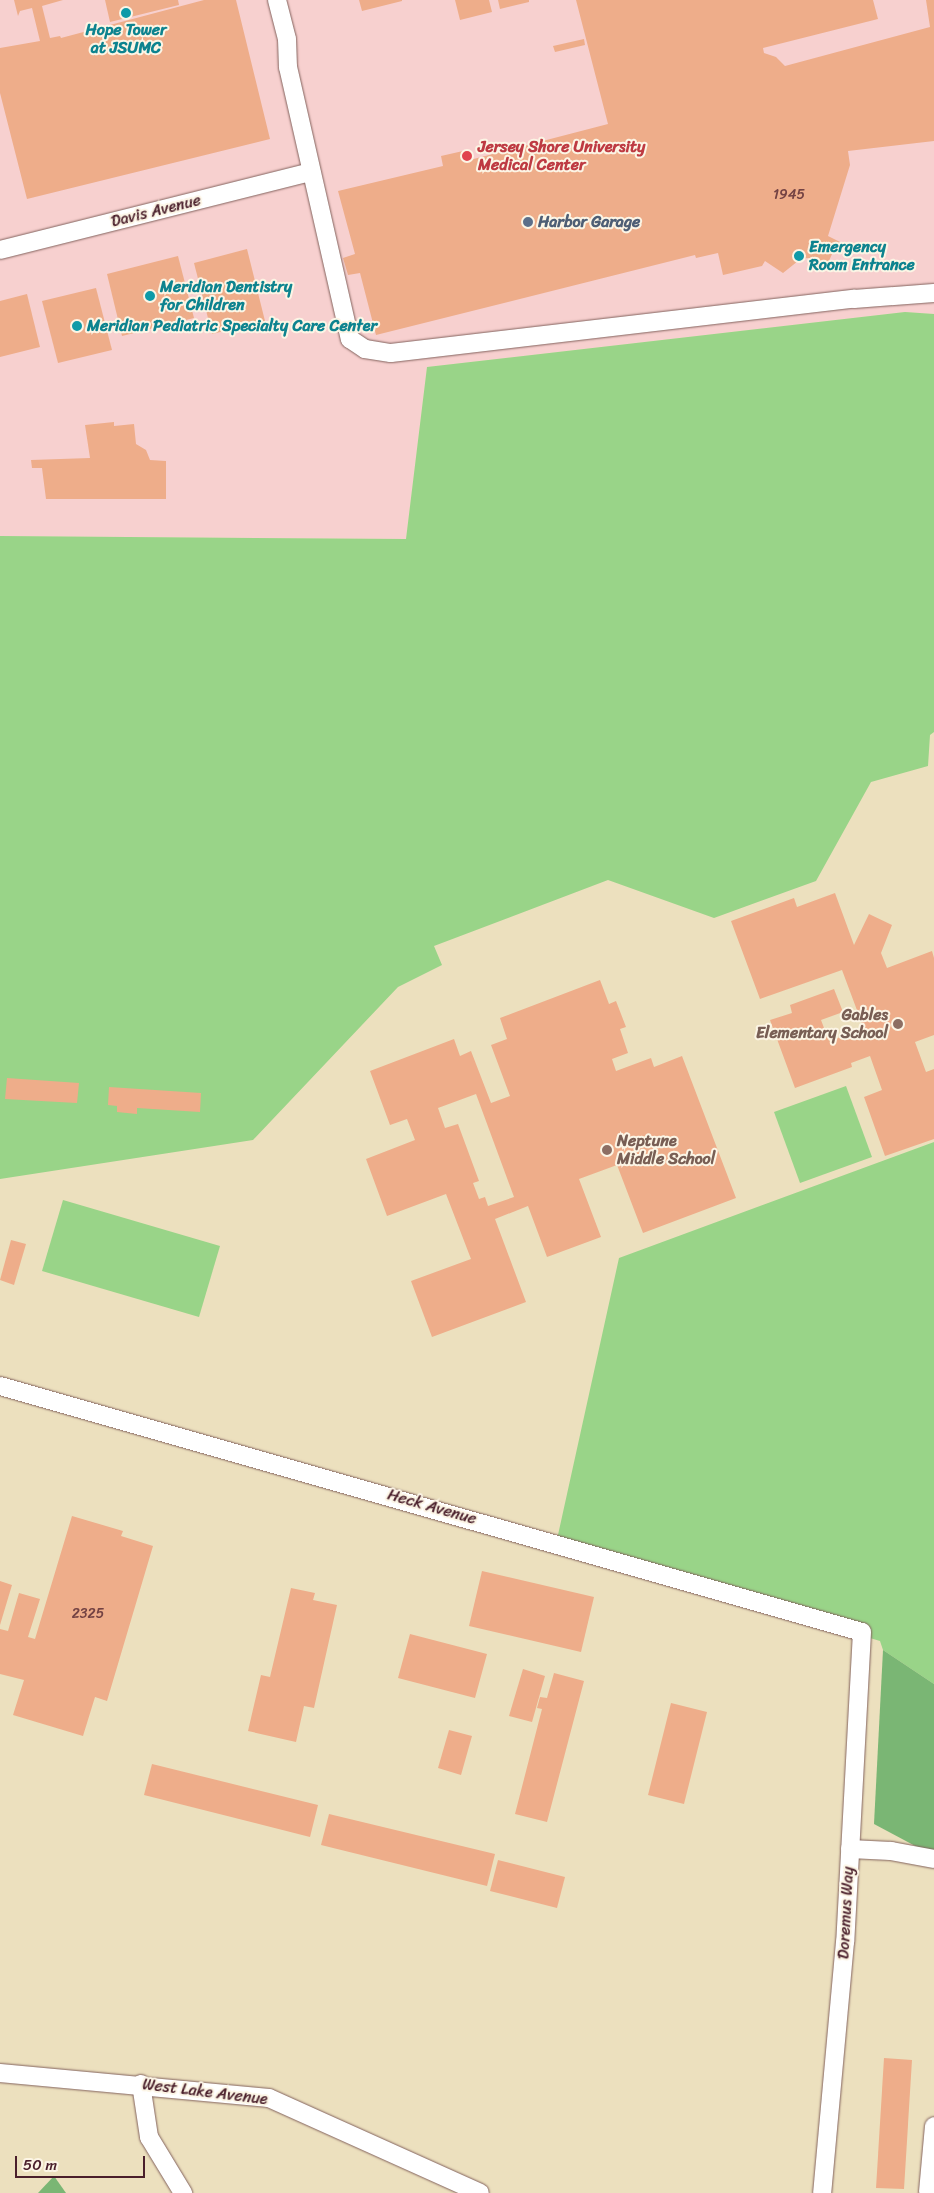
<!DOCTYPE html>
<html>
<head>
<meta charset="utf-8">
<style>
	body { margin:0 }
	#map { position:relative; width:934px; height:2193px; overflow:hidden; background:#ece0be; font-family:Sriracha,sans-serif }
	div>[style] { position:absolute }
	.built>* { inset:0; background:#f7d0cf }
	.green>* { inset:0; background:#99d488 }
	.forest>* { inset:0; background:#7ab674 }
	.building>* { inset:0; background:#eead8a }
	.roads { filter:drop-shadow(0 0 1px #83635e) drop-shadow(0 0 1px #83635e) }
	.minor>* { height:18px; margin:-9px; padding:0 9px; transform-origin:9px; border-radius:9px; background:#fff }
	.dots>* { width:14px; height:14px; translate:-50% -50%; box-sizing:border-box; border:2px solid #fcf5e5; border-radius:50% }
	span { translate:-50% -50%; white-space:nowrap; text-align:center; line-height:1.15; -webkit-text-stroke:4px #fcf5e5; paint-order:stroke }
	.number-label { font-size:14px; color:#734243 }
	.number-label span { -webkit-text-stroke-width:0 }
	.culture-label { font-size:16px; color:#0d838f; font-weight:700 }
	.left { translate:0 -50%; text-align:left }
	.health-label { font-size:16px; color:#be3a42; font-weight:700 }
	.street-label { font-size:16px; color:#4a1f2b }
	.service-label { font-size:16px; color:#4e5e75; font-weight:700 }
	.education-label { font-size:16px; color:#785e54; font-weight:700 }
	.right { translate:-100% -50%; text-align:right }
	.scale { position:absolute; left:15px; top:2156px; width:130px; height:22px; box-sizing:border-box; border:2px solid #4a1f2b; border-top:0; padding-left:6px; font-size:15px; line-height:18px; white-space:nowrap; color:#4a1f2b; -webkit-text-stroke:4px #fcf5e5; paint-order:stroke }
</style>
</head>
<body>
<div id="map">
	<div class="built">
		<div style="clip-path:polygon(0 0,934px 0,934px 314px,905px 312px,427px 367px,406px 539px,0 536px)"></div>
	</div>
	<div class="green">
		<div style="clip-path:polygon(905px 312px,934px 314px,934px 732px,930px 735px,928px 766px,871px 782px,816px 881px,714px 918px,608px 880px,434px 946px,442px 965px,398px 987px,253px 1140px,0 1179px,0 536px,406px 539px,427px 367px)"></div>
		<div style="clip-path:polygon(846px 1086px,872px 1157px,800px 1183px,774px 1112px)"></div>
		<div style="clip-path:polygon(934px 1142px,934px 1684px,883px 1650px,880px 1641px,556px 1544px,619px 1258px)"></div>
		<div style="clip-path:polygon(63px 1200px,220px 1246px,199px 1317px,42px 1271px)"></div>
	</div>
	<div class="forest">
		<div style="clip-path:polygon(883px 1650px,934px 1684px,934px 1856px,874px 1824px)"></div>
		<div style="clip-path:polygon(54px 2176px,66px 2193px,38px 2193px)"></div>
	</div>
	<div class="building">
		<div style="clip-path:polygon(14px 0,63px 0,42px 6px,50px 38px,60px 36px,61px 38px,204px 0,236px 0,270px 139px,27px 199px,0 93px,0 48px,40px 41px,32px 8px,20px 11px,18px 16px)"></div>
		<div style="clip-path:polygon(105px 0,178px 0,179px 5px,110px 22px)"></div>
		<div style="clip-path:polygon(359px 0,402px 0,402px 1px,362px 11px)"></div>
		<div style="clip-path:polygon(455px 0,489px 0,492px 12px,460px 20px)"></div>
		<div style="clip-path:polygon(498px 0,529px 0,529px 2px,500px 9px)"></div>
		<div style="clip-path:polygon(576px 0,873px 0,878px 19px,763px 48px,764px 53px,776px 57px,785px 66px,930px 27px,926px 0,934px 0,934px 141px,848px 151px,850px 165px,828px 236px,844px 244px,842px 246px,837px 243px,828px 263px,807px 258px,798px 261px,783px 273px,765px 261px,762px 266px,723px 275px,718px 253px,696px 258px,695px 255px,376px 335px,360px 273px,348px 275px,343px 258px,355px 254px,338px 191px,443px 166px,441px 156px,463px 151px,466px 161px,608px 124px)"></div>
		<div style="clip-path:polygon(584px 39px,585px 45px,555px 52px,553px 46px)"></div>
		<div style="clip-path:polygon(247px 249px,265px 321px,212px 334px,194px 263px)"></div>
		<div style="clip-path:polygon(178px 256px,194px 318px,122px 336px,107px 274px)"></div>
		<div style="clip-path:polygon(96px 288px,112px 350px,58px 363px,42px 301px)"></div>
		<div style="clip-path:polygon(27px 294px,40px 347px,0 357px,0 301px)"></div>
		<div style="clip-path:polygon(114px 422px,114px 426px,134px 424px,136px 444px,146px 450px,150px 460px,166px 461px,166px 499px,46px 499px,42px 468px,32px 468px,31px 460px,90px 458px,85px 425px)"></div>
		<div style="clip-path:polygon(835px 893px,854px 945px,869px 914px,892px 925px,881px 953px,887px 968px,932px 951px,934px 958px,934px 1035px,915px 1042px,926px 1072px,934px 1069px,934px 1139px,885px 1156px,864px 1097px,882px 1090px,870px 1056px,851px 1063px,852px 1067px,795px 1088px,770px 1020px,792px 1013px,790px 1005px,834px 989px,843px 1012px,821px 1020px,829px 1041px,864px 1029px,842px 970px,760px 999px,731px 921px,794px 898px,797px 907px)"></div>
		<div style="clip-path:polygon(evenodd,600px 980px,609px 1004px,616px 1001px,626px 1027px,620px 1029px,628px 1053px,612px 1059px,616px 1071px,651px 1058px,654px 1067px,682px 1056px,736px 1198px,643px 1233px,617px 1165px,579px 1179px,601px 1237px,547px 1257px,528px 1206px,495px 1219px,526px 1302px,432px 1337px,411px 1281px,471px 1259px,446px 1194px,387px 1216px,366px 1159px,415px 1140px,407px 1119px,390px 1125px,370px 1071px,454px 1039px,460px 1056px,471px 1051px,491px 1103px,510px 1096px,491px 1045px,507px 1039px,500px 1018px,600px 980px,476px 1094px,514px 1197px,488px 1206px,485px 1197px,479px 1199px,473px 1183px,479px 1181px,458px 1124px,445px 1128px,438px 1108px,476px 1094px)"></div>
		<div style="clip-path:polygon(7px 1078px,79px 1083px,77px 1103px,5px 1099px)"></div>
		<div style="clip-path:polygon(109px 1087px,201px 1093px,200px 1112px,137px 1108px,137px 1114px,117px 1112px,117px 1106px,108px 1105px)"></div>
		<div style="clip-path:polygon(11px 1240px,26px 1244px,14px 1285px,0 1280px)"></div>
		<div style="clip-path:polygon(72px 1516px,123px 1531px,121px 1536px,153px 1546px,107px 1701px,95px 1697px,83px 1736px,13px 1715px,24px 1680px,0 1674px,0 1629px,8px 1631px,19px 1593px,40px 1599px,28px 1637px,35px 1639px)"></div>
		<div style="clip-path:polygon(482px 1571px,594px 1597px,581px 1652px,469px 1626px)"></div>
		<div style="clip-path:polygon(0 1581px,12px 1585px,0 1625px)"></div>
		<div style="clip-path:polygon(291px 1588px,315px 1593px,313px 1600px,337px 1605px,314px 1708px,304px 1706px,296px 1742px,248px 1731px,261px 1675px,270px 1677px)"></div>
		<div style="clip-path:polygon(410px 1634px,487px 1654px,475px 1698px,398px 1678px)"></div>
		<div style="clip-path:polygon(523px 1669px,545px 1676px,532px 1722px,509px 1716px)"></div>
		<div style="clip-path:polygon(554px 1673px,584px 1681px,547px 1822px,515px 1814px,542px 1709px,537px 1708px,540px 1697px,547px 1698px)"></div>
		<div style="clip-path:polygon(671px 1703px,707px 1712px,684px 1804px,648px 1795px)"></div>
		<div style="clip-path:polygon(449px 1730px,472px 1736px,461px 1775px,438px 1768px)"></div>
		<div style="clip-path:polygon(152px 1764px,318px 1805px,310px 1837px,144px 1795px)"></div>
		<div style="clip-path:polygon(329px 1814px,495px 1854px,487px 1886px,321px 1845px)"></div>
		<div style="clip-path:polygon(498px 1860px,565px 1877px,557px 1908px,490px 1891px)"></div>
		<div style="clip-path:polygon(884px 2058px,912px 2060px,904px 2189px,876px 2188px)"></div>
	</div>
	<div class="roads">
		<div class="minor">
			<div style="left:277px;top:0;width:40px;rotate:75.6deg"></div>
			<div style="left:287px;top:39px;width:28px;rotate:88deg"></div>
			<div style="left:288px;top:67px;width:279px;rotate:77.2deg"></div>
			<div style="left:350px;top:339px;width:18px;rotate:34deg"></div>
			<div style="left:365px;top:349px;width:26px;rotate:9deg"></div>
			<div style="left:391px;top:353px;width:466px;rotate:-6.7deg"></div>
			<div style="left:854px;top:299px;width:80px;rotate:-4.3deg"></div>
			<div style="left:0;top:250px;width:321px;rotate:-14.1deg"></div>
			<div style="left:0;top:1386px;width:896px;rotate:15.93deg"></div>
			<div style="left:862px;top:1632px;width:310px;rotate:93.1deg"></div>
			<div style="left:845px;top:1942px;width:252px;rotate:95.2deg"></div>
			<div style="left:850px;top:1849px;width:41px;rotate:2.8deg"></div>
			<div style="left:891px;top:1851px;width:44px;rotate:10.5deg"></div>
			<div style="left:0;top:2073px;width:270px;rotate:5.3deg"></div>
			<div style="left:269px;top:2098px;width:231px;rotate:24.2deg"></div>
			<div style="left:141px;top:2084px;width:54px;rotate:81.4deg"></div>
			<div style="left:149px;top:2137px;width:66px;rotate:58.7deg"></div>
			<div style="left:928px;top:2192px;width:66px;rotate:-84.8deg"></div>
		</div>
	</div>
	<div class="dots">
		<div style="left:126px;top:13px;background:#0f9aa8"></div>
		<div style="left:467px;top:156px;background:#e0444e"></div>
		<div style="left:528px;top:222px;background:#5c6f8a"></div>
		<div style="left:799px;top:256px;background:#0f9aa8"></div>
		<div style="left:150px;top:296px;background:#0f9aa8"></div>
		<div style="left:77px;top:326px;background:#0f9aa8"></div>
		<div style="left:898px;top:1024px;background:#8d6e63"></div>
		<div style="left:607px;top:1150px;background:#8d6e63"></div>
	</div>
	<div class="number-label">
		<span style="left:789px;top:195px">1945</span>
		<span style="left:88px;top:1614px">2325</span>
	</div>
	<div class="culture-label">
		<span style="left:126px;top:39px">Hope Tower<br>at JSUMC</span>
		<span class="left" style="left:809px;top:256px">Emergency<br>Room Entrance</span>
		<span class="left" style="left:160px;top:296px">Meridian Dentistry<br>for Children</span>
		<span class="left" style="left:87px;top:326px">Meridian Pediatric Specialty Care Center</span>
	</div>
	<div class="health-label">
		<span class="left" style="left:478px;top:156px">Jersey Shore University<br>Medical Center</span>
	</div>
	<div class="street-label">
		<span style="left:156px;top:211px;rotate:-14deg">Davis Avenue</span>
		<span style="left:432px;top:1507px;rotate:16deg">Heck Avenue</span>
		<span style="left:846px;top:1913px;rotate:-87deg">Doremus Way</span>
		<span style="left:205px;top:2092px;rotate:7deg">West Lake Avenue</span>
	</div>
	<div class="service-label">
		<span class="left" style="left:538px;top:222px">Harbor Garage</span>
	</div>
	<div class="education-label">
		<span class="right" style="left:888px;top:1024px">Gables<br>Elementary School</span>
		<span class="left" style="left:617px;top:1150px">Neptune<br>Middle School</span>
	</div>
	<div class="scale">50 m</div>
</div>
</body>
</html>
